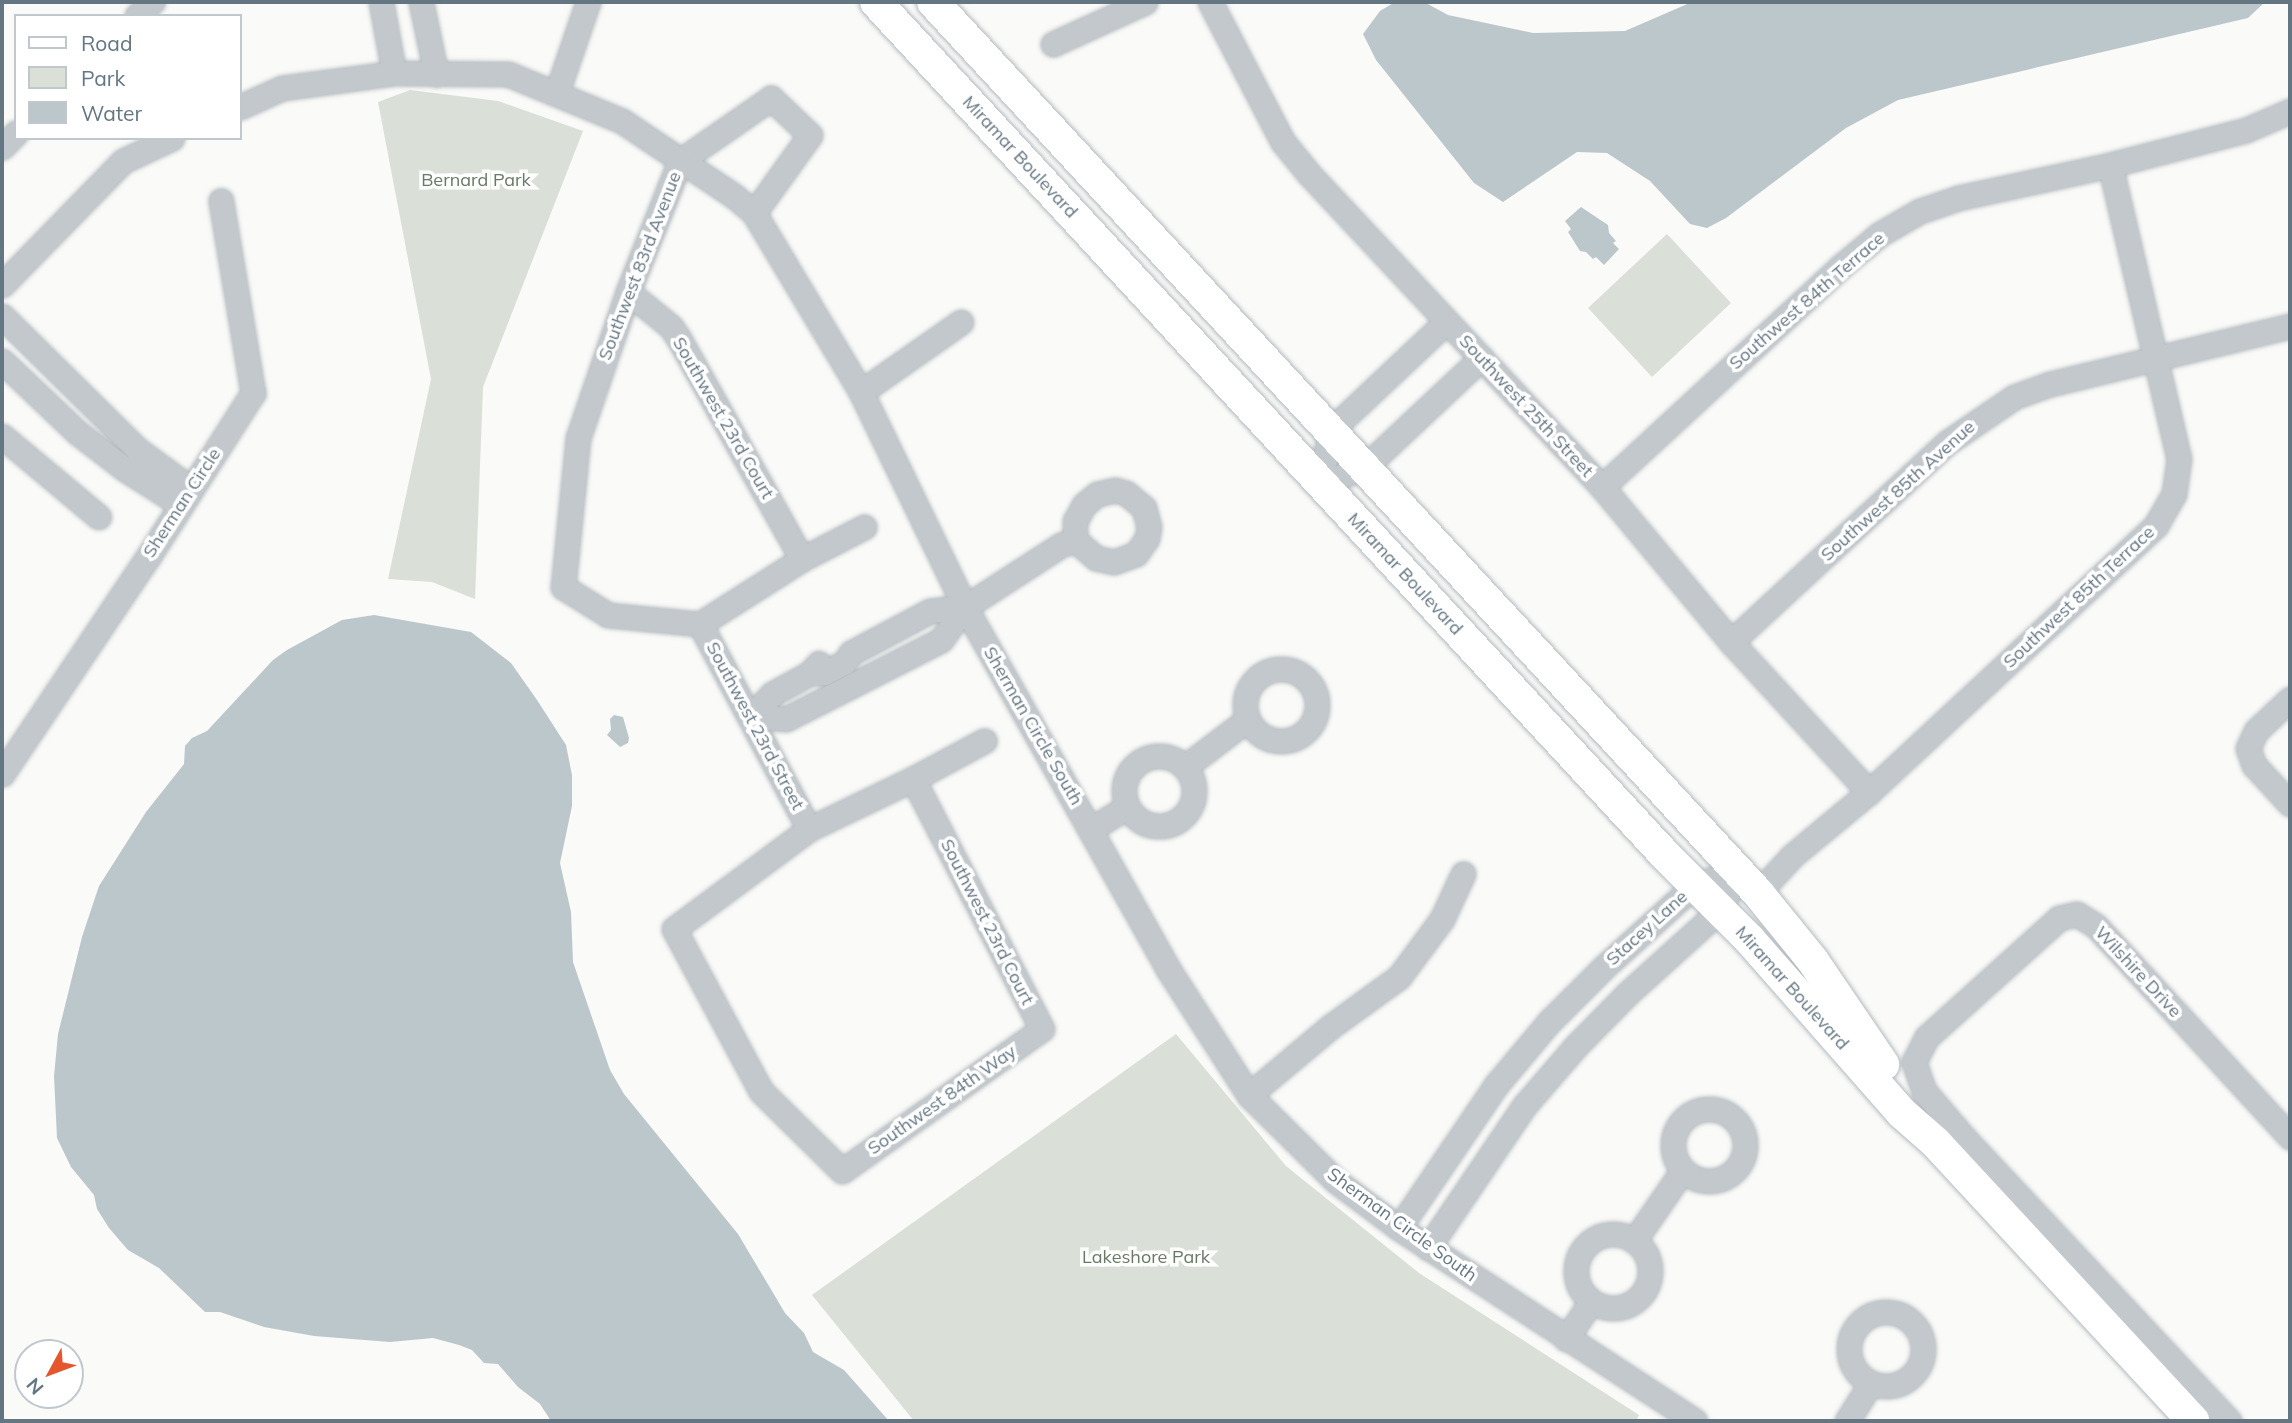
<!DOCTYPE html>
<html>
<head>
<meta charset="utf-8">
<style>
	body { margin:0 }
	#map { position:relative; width:2292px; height:1423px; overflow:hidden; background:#fafaf8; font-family:Mulish,sans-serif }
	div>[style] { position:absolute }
	.green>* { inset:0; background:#dadfd7 }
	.water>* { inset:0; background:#bbc7cb }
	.roads { filter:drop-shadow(0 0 2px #b3babf) drop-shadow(0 0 2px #b3babf) }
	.street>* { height:23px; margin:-11.5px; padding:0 11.5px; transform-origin:11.5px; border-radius:11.5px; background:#c3c8cc }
	.street>.ring { margin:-11.5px; padding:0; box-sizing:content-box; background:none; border:23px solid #c3c8cc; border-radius:50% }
	.secondary>* { height:32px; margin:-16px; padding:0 16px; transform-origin:16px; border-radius:16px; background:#fff }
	span { translate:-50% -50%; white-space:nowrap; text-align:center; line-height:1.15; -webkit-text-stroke:7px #fff; paint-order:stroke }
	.street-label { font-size:18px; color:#657683 }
	.park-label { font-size:18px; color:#687a64 }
	.frame { position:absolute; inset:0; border:4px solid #657683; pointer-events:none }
	.legend { position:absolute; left:14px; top:14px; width:228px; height:126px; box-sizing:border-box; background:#fff; border:2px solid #c1c8cd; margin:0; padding:9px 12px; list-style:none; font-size:21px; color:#657683 }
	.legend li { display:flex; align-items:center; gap:14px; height:35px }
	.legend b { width:35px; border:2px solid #c1c8cd }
	.north { position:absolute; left:14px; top:1339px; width:70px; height:70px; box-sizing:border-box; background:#fff; border:2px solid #c1c8cd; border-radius:50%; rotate:229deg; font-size:19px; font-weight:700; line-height:28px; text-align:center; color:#657683 }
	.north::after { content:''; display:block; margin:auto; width:24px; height:32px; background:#e4572e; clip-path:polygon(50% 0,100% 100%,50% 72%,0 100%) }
</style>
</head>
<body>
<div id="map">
	<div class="green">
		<div style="clip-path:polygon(410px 90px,498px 101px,583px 131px,483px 387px,475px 599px,432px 582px,388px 579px,431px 379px,378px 102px)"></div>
		<div style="clip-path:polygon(1667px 234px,1731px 303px,1652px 377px,1588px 308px)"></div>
		<div style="clip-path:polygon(1176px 1034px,1286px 1166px,1419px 1273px,1639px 1415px,1636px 1421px,914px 1421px,812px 1295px)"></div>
	</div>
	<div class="water">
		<div style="clip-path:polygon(1395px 2px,1424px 2px,1448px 15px,1533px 33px,1625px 31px,1692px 2px,2265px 2px,2248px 18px,1898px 100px,1846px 128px,1726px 218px,1707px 228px,1690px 224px,1650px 181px,1607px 153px,1577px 152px,1503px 202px,1474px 183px,1376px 60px,1363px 34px,1380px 11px)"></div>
		<div style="clip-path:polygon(1581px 207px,1608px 225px,1609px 233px,1616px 241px,1613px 243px,1619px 249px,1604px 265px,1596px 257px,1593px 259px,1586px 252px,1580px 251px,1568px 232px,1571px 229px,1565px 221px)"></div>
		<div style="clip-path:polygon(374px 615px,471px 632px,511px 663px,537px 700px,566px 745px,572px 775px,572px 806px,560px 863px,571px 912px,573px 962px,610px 1070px,624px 1094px,738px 1234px,785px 1313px,804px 1333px,813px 1352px,844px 1370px,889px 1421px,551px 1421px,540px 1404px,518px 1387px,498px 1364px,484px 1363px,472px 1350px,459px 1345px,433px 1338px,390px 1342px,314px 1336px,264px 1327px,220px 1312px,205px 1312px,159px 1268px,128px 1250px,109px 1228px,97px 1209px,94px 1195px,71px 1167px,57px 1138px,54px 1076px,58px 1034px,82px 937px,99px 886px,146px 812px,184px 764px,185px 746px,192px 738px,207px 731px,273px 660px,287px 650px,342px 620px)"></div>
		<div style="clip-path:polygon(614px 715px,623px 717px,629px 738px,628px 743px,620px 747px,607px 735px,611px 730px,610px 719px)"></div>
	</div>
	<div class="roads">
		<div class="street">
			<div style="left:381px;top:2px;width:72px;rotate:79.6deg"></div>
			<div style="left:421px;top:2px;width:74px;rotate:78.2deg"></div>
			<div style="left:1210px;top:2px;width:158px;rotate:62.5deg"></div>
			<div style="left:1283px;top:142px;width:41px;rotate:50.9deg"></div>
			<div style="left:1309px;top:174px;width:429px;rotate:46.9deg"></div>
			<div style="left:1602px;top:487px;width:202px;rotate:50.2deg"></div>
			<div style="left:1731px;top:642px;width:204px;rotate:47.4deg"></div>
			<div style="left:137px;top:16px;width:21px;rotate:-43deg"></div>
			<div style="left:1053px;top:44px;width:101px;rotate:-24.5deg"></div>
			<div style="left:557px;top:92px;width:95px;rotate:-71deg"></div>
			<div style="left:240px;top:107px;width:46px;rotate:-24.3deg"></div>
			<div style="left:282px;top:88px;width:113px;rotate:-7.6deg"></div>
			<div style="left:394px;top:73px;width:114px;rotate:0.5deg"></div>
			<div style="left:508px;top:74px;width:123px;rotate:22.4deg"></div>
			<div style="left:622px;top:121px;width:135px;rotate:33.8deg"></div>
			<div style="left:734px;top:196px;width:26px;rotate:40deg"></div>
			<div style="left:754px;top:213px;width:209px;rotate:59.1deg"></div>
			<div style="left:861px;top:392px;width:239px;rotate:64.2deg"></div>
			<div style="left:965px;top:607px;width:415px;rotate:60.7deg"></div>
			<div style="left:1168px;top:969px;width:150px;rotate:57.3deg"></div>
			<div style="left:1249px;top:1095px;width:122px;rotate:44.7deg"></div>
			<div style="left:1336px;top:1181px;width:79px;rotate:36.7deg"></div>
			<div style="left:1399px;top:1228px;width:353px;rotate:33.1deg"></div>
			<div style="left:2px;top:147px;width:20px;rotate:-45deg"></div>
			<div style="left:754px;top:213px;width:96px;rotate:-54.3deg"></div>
			<div style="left:810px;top:135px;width:54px;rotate:-136.5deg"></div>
			<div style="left:771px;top:98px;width:111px;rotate:145.3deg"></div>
			<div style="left:680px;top:161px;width:141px;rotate:111.7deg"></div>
			<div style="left:628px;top:292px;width:154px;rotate:108.9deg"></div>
			<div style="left:578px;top:438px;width:150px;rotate:95.7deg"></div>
			<div style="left:563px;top:587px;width:53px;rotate:31.9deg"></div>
			<div style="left:608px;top:615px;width:92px;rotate:5.6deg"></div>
			<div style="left:700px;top:624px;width:121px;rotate:-32.5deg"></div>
			<div style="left:802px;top:559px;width:70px;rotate:-27.3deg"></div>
			<div style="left:2px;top:285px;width:173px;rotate:-45.7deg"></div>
			<div style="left:123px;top:161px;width:54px;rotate:-25.1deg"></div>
			<div style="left:628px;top:292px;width:55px;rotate:39.1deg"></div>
			<div style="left:671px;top:327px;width:14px;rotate:56deg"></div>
			<div style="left:679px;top:339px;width:252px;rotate:60.8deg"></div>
			<div style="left:2px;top:316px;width:191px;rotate:44.6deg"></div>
			<div style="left:138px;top:450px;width:64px;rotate:36.2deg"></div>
			<div style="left:1446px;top:322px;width:159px;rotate:136.8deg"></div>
			<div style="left:1330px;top:431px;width:53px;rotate:99.8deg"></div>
			<div style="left:1321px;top:483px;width:46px;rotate:-19.2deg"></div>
			<div style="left:1364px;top:468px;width:161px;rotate:-43.2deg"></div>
			<div style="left:2px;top:361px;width:105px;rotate:43.5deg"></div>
			<div style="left:78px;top:433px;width:59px;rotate:37.5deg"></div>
			<div style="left:125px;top:469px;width:65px;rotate:32.5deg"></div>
			<div style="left:861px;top:392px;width:122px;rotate:-35deg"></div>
			<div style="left:2px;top:436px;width:126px;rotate:39.9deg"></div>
			<div style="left:1602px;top:487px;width:323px;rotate:-42.7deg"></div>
			<div style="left:1839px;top:268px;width:53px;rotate:-39.7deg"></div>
			<div style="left:1880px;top:234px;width:46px;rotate:-29.9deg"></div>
			<div style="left:1920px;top:211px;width:40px;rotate:-18.9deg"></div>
			<div style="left:1958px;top:198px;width:156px;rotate:-12.2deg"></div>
			<div style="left:2110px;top:165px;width:140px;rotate:-14.4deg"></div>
			<div style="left:2246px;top:130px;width:48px;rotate:-23.4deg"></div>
			<div style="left:700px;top:624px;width:232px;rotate:62deg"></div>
			<div style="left:1731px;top:642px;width:295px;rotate:-42.7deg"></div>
			<div style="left:1948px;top:442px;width:80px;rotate:-34.3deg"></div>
			<div style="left:2014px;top:397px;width:38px;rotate:-20deg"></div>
			<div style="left:2050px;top:384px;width:247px;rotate:-13.6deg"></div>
			<div class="ring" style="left:1245px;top:669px;width:49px;height:49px"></div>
			<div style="left:810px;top:673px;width:14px"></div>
			<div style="left:824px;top:673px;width:22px;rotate:-27deg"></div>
			<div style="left:844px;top:663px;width:12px;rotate:-55deg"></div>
			<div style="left:851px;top:653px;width:89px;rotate:-28deg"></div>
			<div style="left:930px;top:611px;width:35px;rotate:-7deg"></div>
			<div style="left:2290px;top:699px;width:47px;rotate:136.7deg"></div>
			<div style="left:2256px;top:731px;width:19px;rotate:115deg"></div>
			<div style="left:2248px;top:748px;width:18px;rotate:71deg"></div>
			<div style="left:2254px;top:765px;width:53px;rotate:47.3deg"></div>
			<div style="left:751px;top:716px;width:35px;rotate:5deg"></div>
			<div style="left:786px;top:719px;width:174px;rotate:-27deg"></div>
			<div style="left:941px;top:640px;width:41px;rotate:-54deg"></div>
			<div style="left:965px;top:607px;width:114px;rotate:-32.9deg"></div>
			<div style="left:1061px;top:545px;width:15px;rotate:-20deg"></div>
			<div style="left:1075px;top:540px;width:28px;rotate:41deg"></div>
			<div style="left:1096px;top:558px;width:18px;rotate:13deg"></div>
			<div style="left:1114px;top:562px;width:23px;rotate:-20deg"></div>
			<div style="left:1136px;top:554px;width:19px;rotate:-55deg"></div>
			<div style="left:1147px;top:538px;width:11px;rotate:-80deg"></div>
			<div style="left:1149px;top:527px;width:20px;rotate:-105deg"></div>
			<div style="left:1144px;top:508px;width:23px;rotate:-140deg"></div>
			<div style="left:1126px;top:493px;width:11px;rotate:-165deg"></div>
			<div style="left:1115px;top:490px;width:18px;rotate:167deg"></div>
			<div style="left:1097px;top:494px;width:17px;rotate:140deg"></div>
			<div style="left:1084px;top:505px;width:18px;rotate:119deg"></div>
			<div style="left:1075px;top:521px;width:19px;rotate:90deg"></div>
			<div style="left:751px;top:716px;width:30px;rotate:-46deg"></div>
			<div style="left:772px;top:694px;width:43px;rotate:-28.9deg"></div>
			<div style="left:810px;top:673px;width:13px;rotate:-48deg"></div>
			<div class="ring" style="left:1124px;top:756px;width:47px;height:47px"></div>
			<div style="left:1185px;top:767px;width:79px;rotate:-37.3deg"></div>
			<div style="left:2px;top:774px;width:262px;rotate:-56.1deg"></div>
			<div style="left:148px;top:557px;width:195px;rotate:-57.4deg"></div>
			<div style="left:253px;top:393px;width:195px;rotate:-99.5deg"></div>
			<div style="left:913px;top:779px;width:281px;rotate:62.7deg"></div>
			<div style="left:1042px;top:1029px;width:245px;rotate:144.6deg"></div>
			<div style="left:842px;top:1171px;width:114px;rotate:-135.4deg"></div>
			<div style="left:761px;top:1091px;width:184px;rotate:-118.2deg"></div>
			<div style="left:674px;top:929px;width:168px;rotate:-36.5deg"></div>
			<div style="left:809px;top:829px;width:115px;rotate:-25.7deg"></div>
			<div style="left:913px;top:779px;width:81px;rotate:-28.2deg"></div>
			<div style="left:1091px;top:829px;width:42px;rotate:-31.4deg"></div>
			<div style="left:1758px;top:893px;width:50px;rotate:-47.4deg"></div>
			<div style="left:1792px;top:856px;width:100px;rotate:-39.7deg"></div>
			<div style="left:1869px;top:792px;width:392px;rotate:-42.9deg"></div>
			<div style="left:2156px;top:525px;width:36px;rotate:-60deg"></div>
			<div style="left:2174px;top:494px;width:35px;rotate:-82deg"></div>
			<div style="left:2179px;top:459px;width:302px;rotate:-103.2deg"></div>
			<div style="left:1249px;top:1095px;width:106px;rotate:-40deg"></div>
			<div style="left:1330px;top:1027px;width:85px;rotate:-35.9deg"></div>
			<div style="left:1399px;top:977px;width:72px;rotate:-53.4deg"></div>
			<div style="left:1442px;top:919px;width:50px;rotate:-65deg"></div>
			<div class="ring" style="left:1673px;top:1109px;width:49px;height:49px"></div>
			<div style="left:1399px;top:1228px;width:174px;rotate:-55.8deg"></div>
			<div style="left:1497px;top:1084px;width:81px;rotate:-50deg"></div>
			<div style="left:1549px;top:1022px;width:76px;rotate:-45deg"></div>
			<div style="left:1603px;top:968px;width:124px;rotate:-42.1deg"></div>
			<div style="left:1695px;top:885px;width:45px;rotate:-18deg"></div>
			<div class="ring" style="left:1576px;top:1234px;width:51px;height:51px"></div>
			<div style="left:1634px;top:1241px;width:86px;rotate:-55.4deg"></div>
			<div style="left:1428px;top:1248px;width:173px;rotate:-55.9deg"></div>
			<div style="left:1525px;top:1105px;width:77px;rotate:-49.2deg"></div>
			<div style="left:1575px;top:1047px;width:74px;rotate:-45.5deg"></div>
			<div style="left:1627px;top:994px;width:125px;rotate:-42.1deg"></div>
			<div style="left:1720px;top:910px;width:43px;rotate:-65.2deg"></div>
			<div class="ring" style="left:1849px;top:1312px;width:51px;height:51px"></div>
			<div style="left:1566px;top:1339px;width:45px;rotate:-56deg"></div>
			<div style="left:1847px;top:1421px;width:45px;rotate:-57.7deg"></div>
			<div style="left:2229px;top:1421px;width:388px;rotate:-133.1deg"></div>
			<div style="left:1964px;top:1138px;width:62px;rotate:-130.4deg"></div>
			<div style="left:1924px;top:1091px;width:31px;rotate:-109deg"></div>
			<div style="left:1914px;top:1062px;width:28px;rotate:-63deg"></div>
			<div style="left:1927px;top:1037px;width:178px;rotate:-42deg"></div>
			<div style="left:2059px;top:918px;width:18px;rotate:-13deg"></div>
			<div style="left:2077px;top:914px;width:22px;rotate:32deg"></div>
			<div style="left:2096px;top:926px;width:287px;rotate:47.4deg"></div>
		</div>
		<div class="secondary">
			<div style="left:876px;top:2px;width:1162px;rotate:47.23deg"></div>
			<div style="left:1665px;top:855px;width:119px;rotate:45deg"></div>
			<div style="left:1749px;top:939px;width:232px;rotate:48.7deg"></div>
			<div style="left:1902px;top:1113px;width:45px;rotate:41.4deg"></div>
			<div style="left:1936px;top:1143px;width:379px;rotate:47.2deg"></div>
			<div style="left:933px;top:2px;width:1214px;rotate:47.2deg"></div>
			<div style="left:1758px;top:893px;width:87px;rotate:51deg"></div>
			<div style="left:1813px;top:961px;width:125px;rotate:55.8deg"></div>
		</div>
	</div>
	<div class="street-label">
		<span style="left:1020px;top:157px;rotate:47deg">Miramar Boulevard</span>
		<span style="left:640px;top:266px;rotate:-69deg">Southwest 83rd Avenue</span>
		<span style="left:1807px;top:301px;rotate:-41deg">Southwest 84th Terrace</span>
		<span style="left:1526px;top:406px;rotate:47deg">Southwest 25th Street</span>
		<span style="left:723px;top:418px;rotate:60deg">Southwest 23rd Court</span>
		<span style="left:1898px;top:491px;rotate:-42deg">Southwest 85th Avenue</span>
		<span style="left:182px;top:503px;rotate:-57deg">Sherman Circle</span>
		<span style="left:1405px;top:574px;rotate:47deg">Miramar Boulevard</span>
		<span style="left:2079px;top:597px;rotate:-43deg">Southwest 85th Terrace</span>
		<span style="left:755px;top:726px;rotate:62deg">Southwest 23rd Street</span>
		<span style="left:1033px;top:726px;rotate:60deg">Sherman Circle South</span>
		<span style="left:987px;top:922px;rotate:63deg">Southwest 23rd Court</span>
		<span style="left:1647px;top:928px;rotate:-42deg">Stacey Lane</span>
		<span style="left:2138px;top:972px;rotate:47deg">Wilshire Drive</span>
		<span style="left:1792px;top:988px;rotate:48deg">Miramar Boulevard</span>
		<span style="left:942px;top:1100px;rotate:-35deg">Southwest 84th Way</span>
		<span style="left:1402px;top:1225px;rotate:36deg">Sherman Circle South</span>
	</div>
	<div class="park-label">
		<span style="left:476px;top:180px">Bernard Park</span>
		<span style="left:1146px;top:1257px">Lakeshore Park</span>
	</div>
	<div class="frame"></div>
	<ul class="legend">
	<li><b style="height:9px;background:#fff"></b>Road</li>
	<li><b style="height:19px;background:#dadfd7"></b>Park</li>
	<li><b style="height:19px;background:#bbc7cb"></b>Water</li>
	</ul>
	<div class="north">N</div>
</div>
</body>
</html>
